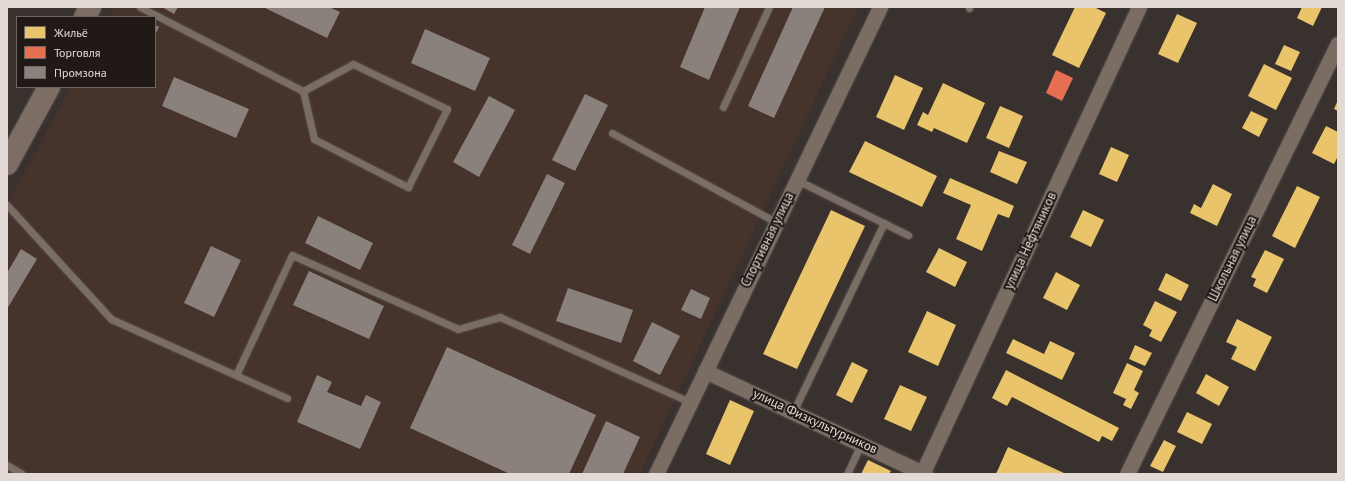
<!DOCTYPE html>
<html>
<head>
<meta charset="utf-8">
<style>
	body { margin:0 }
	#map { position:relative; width:1345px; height:481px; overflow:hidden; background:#39312e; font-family:"PT Sans",sans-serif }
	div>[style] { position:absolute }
	.built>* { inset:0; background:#46332b }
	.homes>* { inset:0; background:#e9c46a }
	.shops>* { inset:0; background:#e76f51 }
	.industry>* { inset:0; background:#8a817c }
	.roads { filter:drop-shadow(0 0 1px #534d4a) drop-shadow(0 0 1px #534d4a) }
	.lane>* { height:7px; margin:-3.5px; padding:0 3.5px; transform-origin:3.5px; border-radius:3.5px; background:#7a6d64 }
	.street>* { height:15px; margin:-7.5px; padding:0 7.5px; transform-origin:7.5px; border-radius:7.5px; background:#7a6d64 }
	.primary>* { height:22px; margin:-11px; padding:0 11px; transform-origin:11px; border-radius:11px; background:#7c6e65 }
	span { translate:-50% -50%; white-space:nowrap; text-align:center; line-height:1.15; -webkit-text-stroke:4px #201916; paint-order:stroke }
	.street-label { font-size:13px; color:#e3dad5 }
	.frame { position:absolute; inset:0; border:8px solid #e3dad5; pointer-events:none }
	.legend { position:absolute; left:16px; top:16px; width:140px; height:72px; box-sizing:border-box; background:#201916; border:1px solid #6e6662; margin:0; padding:5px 7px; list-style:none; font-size:12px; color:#e3dad5 }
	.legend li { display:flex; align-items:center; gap:8px; height:20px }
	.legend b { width:20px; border:1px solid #6e6662 }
</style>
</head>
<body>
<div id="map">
	<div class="built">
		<div style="clip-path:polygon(115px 7px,858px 7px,640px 474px,7px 474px,7px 205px,71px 87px,155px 87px,155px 17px,109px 17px)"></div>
	</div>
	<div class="homes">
		<div style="clip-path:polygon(1075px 7px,1094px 7px,1106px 13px,1079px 68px,1052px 55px)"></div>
		<div style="clip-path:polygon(1302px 7px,1322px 7px,1313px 26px,1297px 18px)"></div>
		<div style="clip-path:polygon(1177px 14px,1197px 23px,1178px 63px,1158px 54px)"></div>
		<div style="clip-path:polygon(1284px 45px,1300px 52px,1291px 71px,1275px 64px)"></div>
		<div style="clip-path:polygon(1264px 64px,1292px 78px,1276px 110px,1248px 96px)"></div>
		<div style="clip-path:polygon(895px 75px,923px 88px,904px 130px,876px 117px)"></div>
		<div style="clip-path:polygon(943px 83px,985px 103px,967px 143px,934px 128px,932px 132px,917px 125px,923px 112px,928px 115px)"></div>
		<div style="clip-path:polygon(1338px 100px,1338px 111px,1334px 109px)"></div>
		<div style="clip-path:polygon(1000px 106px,1023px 116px,1009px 148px,986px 138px)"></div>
		<div style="clip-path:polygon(1251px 111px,1268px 119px,1259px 137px,1242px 128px)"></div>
		<div style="clip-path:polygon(1326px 126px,1338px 132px,1338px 156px,1334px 164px,1312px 153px)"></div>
		<div style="clip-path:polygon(865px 141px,937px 176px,922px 207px,849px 172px)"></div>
		<div style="clip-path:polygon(1111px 147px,1129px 155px,1117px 182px,1099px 174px)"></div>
		<div style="clip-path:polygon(999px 151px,1027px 162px,1017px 184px,990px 172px)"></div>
		<div style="clip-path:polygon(950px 178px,1014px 206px,1009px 218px,998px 214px,982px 251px,956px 239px,971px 205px,943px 193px)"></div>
		<div style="clip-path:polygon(1213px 184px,1232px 194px,1217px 226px,1190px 213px,1194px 204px,1201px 208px)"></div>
		<div style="clip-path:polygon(1297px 186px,1320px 197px,1295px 248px,1272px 236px)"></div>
		<div style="clip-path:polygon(831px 210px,865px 226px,797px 369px,763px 354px)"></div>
		<div style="clip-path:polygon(1083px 210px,1104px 220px,1091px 247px,1070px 237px)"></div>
		<div style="clip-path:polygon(939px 248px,967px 262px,955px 287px,926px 272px)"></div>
		<div style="clip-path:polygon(1265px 250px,1284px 259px,1267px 293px,1253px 286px,1256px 279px,1251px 277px)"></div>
		<div style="clip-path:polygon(1056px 272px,1080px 285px,1067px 310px,1043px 298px)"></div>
		<div style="clip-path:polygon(1166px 273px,1189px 285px,1181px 301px,1158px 290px)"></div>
		<div style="clip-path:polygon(1155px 301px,1177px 312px,1161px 342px,1149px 336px,1152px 330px,1143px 325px)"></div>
		<div style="clip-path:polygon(927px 311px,956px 325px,938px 366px,908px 352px)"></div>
		<div style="clip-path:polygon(1237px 319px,1272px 337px,1255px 371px,1231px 359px,1237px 347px,1226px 342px)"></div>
		<div style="clip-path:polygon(1013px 339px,1044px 354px,1050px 341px,1075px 353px,1062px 380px,1006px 353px)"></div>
		<div style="clip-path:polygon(1135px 345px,1152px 353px,1145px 366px,1129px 359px)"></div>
		<div style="clip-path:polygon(852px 362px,868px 370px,852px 403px,836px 395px)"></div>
		<div style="clip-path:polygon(1127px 363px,1143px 371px,1134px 390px,1139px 393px,1131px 409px,1123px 405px,1126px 399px,1113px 393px)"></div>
		<div style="clip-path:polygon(1006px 370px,1119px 428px,1112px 441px,1102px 436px,1099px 442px,1012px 397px,1007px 406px,992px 398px)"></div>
		<div style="clip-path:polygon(1206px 374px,1229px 387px,1219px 406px,1196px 393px)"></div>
		<div style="clip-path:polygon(900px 385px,927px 397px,911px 431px,884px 419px)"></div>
		<div style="clip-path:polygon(730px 400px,754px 411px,730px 465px,706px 454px)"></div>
		<div style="clip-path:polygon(1187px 412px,1212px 424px,1202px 444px,1177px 432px)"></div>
		<div style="clip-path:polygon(1164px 440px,1176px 446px,1163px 472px,1150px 466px)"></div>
		<div style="clip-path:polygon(1008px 447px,1066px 474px,996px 474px)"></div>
		<div style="clip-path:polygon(868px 460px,891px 471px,889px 474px,861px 474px)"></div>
	</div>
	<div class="shops">
		<div style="clip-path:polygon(1056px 70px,1073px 78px,1062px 101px,1046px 93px)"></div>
	</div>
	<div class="industry">
		<div style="clip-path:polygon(162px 7px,178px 7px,174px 14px)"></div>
		<div style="clip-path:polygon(263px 7px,329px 7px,340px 12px,327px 38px)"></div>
		<div style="clip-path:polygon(705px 7px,740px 7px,709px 80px,680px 67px)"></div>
		<div style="clip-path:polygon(793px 7px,825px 7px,774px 118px,748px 106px)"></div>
		<div style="clip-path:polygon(155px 25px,159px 27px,155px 35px)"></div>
		<div style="clip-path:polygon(425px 29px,490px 58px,475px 91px,411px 63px)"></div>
		<div style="clip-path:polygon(174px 77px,249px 109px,236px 138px,162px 106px)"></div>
		<div style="clip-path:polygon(585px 94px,608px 105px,575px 171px,552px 160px)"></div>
		<div style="clip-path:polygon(489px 96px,515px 110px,479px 177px,453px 162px)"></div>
		<div style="clip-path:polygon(547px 174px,565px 183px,530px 254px,512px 245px)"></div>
		<div style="clip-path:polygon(318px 216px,373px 243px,360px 270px,305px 243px)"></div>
		<div style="clip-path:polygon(211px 246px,241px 260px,214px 317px,184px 303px)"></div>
		<div style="clip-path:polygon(21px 249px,37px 259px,7px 309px,7px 273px)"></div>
		<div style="clip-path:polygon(309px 271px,384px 306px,369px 339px,293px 305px)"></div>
		<div style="clip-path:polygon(568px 288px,633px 310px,621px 343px,556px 321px)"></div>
		<div style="clip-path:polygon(691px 289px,710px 298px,701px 319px,681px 310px)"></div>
		<div style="clip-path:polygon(652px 322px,680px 336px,660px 375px,633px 361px)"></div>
		<div style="clip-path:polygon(447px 347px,596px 415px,569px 474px,510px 474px,410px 428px)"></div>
		<div style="clip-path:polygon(317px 375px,332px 382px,327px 392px,361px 406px,366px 395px,381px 402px,360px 449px,297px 422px)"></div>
		<div style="clip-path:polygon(606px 421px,640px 437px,623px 474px,582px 474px)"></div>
	</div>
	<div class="roads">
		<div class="lane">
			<div style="left:140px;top:7px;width:183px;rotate:27.3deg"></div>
			<div style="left:303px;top:91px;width:49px;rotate:77.1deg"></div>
			<div style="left:314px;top:139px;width:106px;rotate:27.1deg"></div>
			<div style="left:408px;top:187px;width:87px;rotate:-63.4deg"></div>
			<div style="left:447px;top:109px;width:104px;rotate:-154.4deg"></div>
			<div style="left:353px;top:64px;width:57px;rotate:151.6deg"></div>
			<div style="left:969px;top:8px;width:1px;rotate:-90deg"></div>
			<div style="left:723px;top:107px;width:110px;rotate:-65.3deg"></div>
			<div style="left:612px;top:133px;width:187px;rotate:28.5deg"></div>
			<div style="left:797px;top:180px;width:124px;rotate:26.4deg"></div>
			<div style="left:7px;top:205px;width:154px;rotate:47.6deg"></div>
			<div style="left:111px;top:319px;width:193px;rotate:24.2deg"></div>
			<div style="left:236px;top:375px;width:132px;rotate:-65deg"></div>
			<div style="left:292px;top:255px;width:182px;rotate:24deg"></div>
			<div style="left:458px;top:329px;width:44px;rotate:-15.9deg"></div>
			<div style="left:500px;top:317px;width:208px;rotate:24.1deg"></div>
			<div style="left:793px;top:412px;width:210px;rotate:-64.3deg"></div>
			<div style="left:7px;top:465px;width:17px;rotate:31deg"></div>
			<div style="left:847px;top:474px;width:33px;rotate:-65deg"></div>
		</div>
		<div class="street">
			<div style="left:705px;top:371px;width:243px;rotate:25.1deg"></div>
			<div style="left:656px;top:474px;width:518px;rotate:-64.37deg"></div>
			<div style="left:922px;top:474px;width:515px;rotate:-65.08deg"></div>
			<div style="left:1127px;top:474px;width:479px;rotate:-63.9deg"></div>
		</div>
		<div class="primary">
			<div style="left:85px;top:17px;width:11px;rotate:-63deg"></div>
			<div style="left:7px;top:164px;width:88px;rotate:-61.4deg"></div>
		</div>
	</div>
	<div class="street-label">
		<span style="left:768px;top:240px;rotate:-64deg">Спортивная улица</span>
		<span style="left:1031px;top:241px;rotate:-65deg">улица Нефтяников</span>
		<span style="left:1233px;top:259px;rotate:-64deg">Школьная улица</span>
		<span style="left:815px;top:422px;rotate:25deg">улица Физкультурников</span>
	</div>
	<div class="frame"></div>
	<ul class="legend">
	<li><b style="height:11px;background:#e9c46a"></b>Жильё</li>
	<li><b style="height:11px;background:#e76f51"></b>Торговля</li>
	<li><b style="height:11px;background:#8a817c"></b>Промзона</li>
	</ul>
</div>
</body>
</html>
